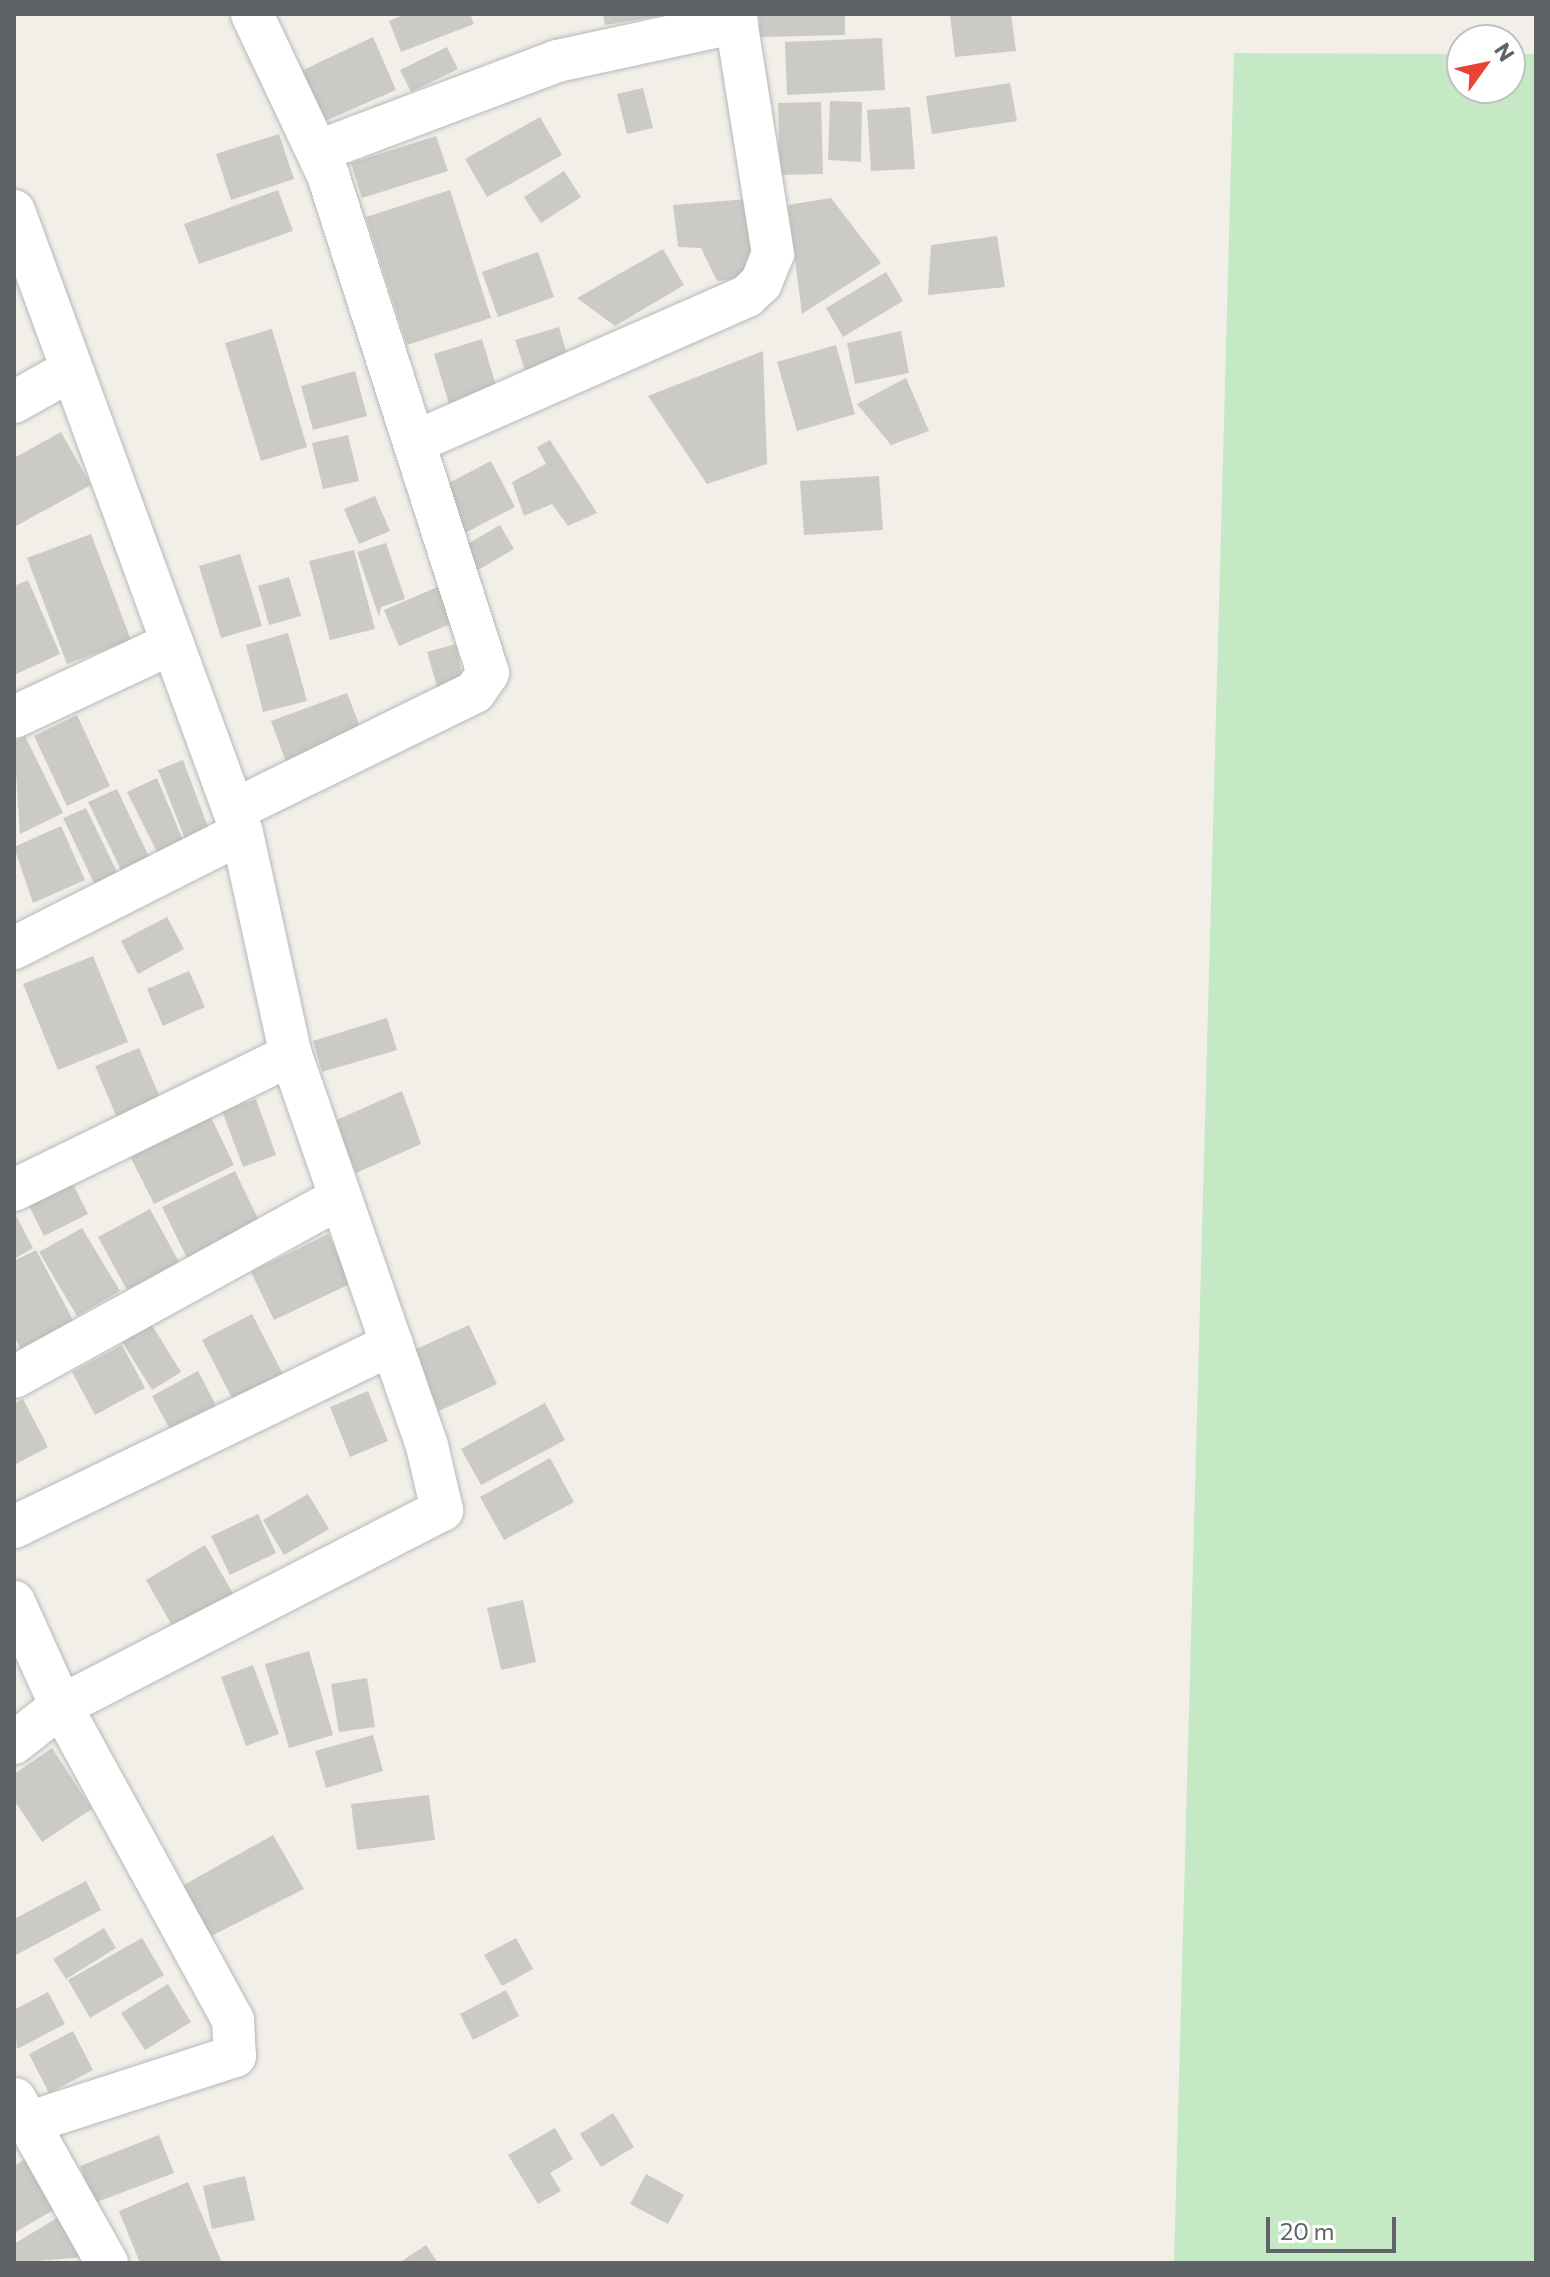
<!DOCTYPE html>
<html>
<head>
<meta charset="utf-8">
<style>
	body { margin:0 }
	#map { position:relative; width:1550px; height:2277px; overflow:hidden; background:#f1efe8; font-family:Commissioner,sans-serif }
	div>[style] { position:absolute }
	.green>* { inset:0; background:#c5e8c5 }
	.building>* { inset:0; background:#cccac5 }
	.roads { filter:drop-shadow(0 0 2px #b5b8bc) drop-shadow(0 0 2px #b5b8bc) }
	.street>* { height:42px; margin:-21px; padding:0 21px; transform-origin:21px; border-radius:21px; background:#fff }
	span { translate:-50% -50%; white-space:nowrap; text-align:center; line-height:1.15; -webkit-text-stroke:8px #fff; paint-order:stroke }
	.frame { position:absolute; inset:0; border:16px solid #5f6368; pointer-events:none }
	.north { position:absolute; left:1446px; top:24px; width:80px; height:80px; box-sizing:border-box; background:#fff; border:2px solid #bfc1c3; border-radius:50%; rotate:57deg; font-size:22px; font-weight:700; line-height:32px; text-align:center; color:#5f6368 }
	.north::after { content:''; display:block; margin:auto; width:28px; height:36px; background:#ea4335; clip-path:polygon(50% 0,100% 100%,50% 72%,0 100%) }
	.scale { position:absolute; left:1266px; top:2217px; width:130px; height:36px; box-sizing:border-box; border:4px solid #5f6368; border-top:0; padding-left:10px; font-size:24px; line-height:28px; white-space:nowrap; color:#5f6368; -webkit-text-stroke:6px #fff; paint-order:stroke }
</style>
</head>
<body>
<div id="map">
	<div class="green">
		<div style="clip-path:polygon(1234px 53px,1462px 54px,1462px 88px,1510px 88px,1510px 54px,1536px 54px,1536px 2263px,1174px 2263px)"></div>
	</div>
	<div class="building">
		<div style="clip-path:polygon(406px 14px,470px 14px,474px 24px,401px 52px,389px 21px)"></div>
		<div style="clip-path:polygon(603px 14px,660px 14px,660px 16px,605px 25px)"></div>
		<div style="clip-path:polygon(759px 14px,845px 14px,845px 35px,760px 37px)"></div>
		<div style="clip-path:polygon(950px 14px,1011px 14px,1016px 51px,955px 57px)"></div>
		<div style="clip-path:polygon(373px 37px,396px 90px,325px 121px,297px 73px)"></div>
		<div style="clip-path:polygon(882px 38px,885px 90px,787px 95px,785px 42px)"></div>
		<div style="clip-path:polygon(447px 47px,458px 69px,411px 92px,400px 70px)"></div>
		<div style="clip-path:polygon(1010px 83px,1017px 121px,932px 134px,926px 96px)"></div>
		<div style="clip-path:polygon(643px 88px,653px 128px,627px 134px,617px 94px)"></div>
		<div style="clip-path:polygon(830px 101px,862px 102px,861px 162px,828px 160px)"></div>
		<div style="clip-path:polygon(821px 102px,823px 174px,780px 175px,778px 103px)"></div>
		<div style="clip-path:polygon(910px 107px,915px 169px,871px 171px,867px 110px)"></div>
		<div style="clip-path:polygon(540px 117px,562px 155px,487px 197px,465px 159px)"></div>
		<div style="clip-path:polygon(279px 134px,294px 179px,231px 200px,216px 154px)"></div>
		<div style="clip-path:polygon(436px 136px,448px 171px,362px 198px,351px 163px)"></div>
		<div style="clip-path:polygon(564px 171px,581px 197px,541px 223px,524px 197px)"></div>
		<div style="clip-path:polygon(278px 190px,293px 231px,199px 264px,184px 224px)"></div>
		<div style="clip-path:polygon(450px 190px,491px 318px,407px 345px,366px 217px)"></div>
		<div style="clip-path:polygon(831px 198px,881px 263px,802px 314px,788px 205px)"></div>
		<div style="clip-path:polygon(748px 199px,756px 277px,717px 281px,701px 248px,678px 247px,673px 205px)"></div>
		<div style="clip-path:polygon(997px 236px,1005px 287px,928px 295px,931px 245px)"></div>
		<div style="clip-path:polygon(663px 249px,684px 285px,615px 326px,577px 298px)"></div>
		<div style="clip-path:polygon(538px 252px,554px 297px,498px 317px,482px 272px)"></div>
		<div style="clip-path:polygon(886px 272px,903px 301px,843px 337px,826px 308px)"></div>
		<div style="clip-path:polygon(559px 327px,570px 364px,527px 376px,515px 340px)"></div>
		<div style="clip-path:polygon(272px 329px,307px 447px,261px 461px,225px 343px)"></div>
		<div style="clip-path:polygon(901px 331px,909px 373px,855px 384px,847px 343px)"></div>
		<div style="clip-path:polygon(482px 339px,500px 399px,452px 414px,434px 354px)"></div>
		<div style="clip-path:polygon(836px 345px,855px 414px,797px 431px,777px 362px)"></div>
		<div style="clip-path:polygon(763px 351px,767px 464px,707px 484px,648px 396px)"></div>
		<div style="clip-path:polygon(355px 371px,367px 416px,313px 430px,301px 386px)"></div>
		<div style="clip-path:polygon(906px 378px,929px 431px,891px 445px,857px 404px)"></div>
		<div style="clip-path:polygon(61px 432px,91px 485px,14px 527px,14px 458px)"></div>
		<div style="clip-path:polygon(348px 435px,359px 481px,323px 489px,312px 443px)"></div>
		<div style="clip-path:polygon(550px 440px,597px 513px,568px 526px,552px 504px,524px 516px,512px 482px,546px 464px,537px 447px)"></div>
		<div style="clip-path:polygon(491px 461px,515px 507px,465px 533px,441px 487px)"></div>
		<div style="clip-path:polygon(879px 476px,883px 530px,804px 535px,800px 481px)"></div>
		<div style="clip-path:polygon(375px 496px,390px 531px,359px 544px,344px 509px)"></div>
		<div style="clip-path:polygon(500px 525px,514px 549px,473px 573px,459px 549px)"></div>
		<div style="clip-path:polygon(91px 534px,131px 640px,67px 664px,27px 558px)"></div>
		<div style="clip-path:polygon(386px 543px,405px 599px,381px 607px,379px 617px,357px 552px)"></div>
		<div style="clip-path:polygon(354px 550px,375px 629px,330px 640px,309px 561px)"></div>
		<div style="clip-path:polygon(240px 554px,262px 626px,221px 638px,199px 566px)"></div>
		<div style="clip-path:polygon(289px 577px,301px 616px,269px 625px,258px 586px)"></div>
		<div style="clip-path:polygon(28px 580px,60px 654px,14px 675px,14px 586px)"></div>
		<div style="clip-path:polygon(442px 585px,457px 621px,399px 646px,384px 610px)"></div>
		<div style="clip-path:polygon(288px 633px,307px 701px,263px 712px,246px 645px)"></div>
		<div style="clip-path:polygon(456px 644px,464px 686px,440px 697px,427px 652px)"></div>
		<div style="clip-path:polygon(347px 693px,364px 737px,287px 765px,271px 721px)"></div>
		<div style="clip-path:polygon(77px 715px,110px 786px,67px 806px,34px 736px)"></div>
		<div style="clip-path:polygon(25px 736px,63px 813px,20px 834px,14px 742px)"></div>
		<div style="clip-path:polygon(183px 760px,211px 835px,187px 844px,158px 770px)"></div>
		<div style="clip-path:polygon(157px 778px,183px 840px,157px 852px,127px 792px)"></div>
		<div style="clip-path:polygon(117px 789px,150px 859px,122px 872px,88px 802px)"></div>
		<div style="clip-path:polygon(86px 808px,118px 874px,95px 885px,63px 818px)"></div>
		<div style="clip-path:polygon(61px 826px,85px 880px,33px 903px,14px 847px)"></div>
		<div style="clip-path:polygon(167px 917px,184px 949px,138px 974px,121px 941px)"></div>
		<div style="clip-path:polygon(93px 956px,128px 1042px,58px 1070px,23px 984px)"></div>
		<div style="clip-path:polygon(189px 971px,205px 1007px,163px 1026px,147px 989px)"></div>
		<div style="clip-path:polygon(387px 1018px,397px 1050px,322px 1072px,313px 1041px)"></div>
		<div style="clip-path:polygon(139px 1048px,164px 1107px,120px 1125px,95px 1066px)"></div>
		<div style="clip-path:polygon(402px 1091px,421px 1144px,356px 1173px,334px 1121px)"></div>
		<div style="clip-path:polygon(256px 1099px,276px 1155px,243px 1167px,222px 1111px)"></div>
		<div style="clip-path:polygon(208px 1111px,234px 1165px,154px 1204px,127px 1150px)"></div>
		<div style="clip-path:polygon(235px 1171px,263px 1229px,187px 1258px,162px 1207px)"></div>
		<div style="clip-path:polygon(68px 1174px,88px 1214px,44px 1236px,24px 1196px)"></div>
		<div style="clip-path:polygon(150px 1209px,179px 1262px,127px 1290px,98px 1237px)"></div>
		<div style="clip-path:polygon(14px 1212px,33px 1248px,14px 1259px)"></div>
		<div style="clip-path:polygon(82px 1228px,120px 1291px,77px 1316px,39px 1252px)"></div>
		<div style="clip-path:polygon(328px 1234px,352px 1283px,274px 1320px,251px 1272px)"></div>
		<div style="clip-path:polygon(36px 1250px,74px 1322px,21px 1350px,14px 1336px,14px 1261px)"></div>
		<div style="clip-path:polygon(252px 1314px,285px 1378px,235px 1404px,202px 1340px)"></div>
		<div style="clip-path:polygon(150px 1322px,181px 1372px,152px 1390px,121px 1340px)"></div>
		<div style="clip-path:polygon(469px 1325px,497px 1384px,439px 1411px,412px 1351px)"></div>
		<div style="clip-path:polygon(122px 1345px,145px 1388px,95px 1415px,72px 1372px)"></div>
		<div style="clip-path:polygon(198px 1371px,219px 1411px,173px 1435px,152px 1396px)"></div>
		<div style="clip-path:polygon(368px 1391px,388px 1441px,350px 1457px,330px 1407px)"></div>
		<div style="clip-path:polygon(23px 1399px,48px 1447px,14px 1465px,14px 1404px)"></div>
		<div style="clip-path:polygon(545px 1403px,565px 1440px,481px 1485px,461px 1449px)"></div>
		<div style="clip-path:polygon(550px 1458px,574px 1502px,504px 1540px,480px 1497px)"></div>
		<div style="clip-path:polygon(308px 1494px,329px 1529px,284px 1555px,263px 1520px)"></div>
		<div style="clip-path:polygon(258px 1514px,276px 1553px,230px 1575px,211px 1536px)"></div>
		<div style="clip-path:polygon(205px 1545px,234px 1595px,174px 1629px,146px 1580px)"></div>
		<div style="clip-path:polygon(523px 1600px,536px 1662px,501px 1670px,487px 1608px)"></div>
		<div style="clip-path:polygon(309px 1651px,333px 1735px,289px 1748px,265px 1664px)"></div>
		<div style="clip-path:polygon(253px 1665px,279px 1734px,246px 1746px,221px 1677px)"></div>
		<div style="clip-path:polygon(367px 1678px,375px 1727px,339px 1732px,331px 1684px)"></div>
		<div style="clip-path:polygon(373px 1735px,383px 1771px,326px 1788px,315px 1751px)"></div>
		<div style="clip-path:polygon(52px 1748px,92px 1809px,42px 1842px,14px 1800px,14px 1774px)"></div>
		<div style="clip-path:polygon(429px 1795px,435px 1840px,357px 1850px,351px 1804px)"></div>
		<div style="clip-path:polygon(273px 1835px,304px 1889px,211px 1936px,182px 1886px)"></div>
		<div style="clip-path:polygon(86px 1881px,101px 1910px,14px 1956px,14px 1919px)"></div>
		<div style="clip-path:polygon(104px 1928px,116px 1948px,66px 1979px,53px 1959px)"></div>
		<div style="clip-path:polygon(142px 1938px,164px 1975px,90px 2018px,68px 1980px)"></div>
		<div style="clip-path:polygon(516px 1938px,533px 1969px,502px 1986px,484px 1955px)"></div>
		<div style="clip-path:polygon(168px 1984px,191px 2022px,145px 2050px,121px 2013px)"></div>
		<div style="clip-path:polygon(506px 1990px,519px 2016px,473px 2040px,460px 2014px)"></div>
		<div style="clip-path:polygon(48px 1992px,65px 2024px,17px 2049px,14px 2010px)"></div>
		<div style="clip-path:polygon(73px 2031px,93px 2070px,49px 2093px,29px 2054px)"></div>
		<div style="clip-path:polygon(613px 2113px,634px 2147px,601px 2167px,580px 2134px)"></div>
		<div style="clip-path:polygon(555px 2128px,573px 2159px,550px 2173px,561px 2191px,538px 2204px,508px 2155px)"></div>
		<div style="clip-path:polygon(159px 2135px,174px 2173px,94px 2203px,80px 2166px)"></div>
		<div style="clip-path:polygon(30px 2156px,59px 2207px,14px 2233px,14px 2166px)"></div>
		<div style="clip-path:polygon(646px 2174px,684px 2195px,668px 2224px,630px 2204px)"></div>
		<div style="clip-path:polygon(245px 2176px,255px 2220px,212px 2229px,203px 2186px)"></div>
		<div style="clip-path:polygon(188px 2182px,222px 2263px,140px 2263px,119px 2211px)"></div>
		<div style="clip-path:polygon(60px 2216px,85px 2257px,14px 2263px,14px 2244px)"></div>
		<div style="clip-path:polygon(426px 2245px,438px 2263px,399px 2263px)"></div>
	</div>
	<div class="roads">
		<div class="street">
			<div style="left:319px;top:151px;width:254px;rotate:-20.7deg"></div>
			<div style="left:557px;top:61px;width:184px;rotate:-12.2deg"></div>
			<div style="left:14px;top:211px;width:662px;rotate:69.87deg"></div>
			<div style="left:242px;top:833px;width:227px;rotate:77.6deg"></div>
			<div style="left:291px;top:1055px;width:414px;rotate:70.8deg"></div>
			<div style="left:427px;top:1446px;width:66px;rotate:76.8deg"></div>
			<div style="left:442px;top:1510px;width:428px;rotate:152.8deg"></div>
			<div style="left:61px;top:1706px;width:60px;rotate:141.8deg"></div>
			<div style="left:14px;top:402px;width:65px;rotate:-29.3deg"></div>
			<div style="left:415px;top:442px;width:363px;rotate:-23.7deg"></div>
			<div style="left:747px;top:296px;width:19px;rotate:-43deg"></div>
			<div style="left:761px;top:283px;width:31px;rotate:-68deg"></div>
			<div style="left:773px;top:254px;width:243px;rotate:-99deg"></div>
			<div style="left:14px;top:717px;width:175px;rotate:-25deg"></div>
			<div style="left:234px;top:810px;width:268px;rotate:-26.1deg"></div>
			<div style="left:475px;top:692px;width:23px;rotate:-56deg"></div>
			<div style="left:488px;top:673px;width:523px;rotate:-107.81deg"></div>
			<div style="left:328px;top:175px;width:178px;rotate:-115.3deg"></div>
			<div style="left:14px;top:948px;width:255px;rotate:-26.8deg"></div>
			<div style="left:14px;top:1190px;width:308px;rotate:-26deg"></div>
			<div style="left:14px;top:1377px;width:372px;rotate:-28.8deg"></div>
			<div style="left:14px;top:1527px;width:420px;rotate:-25.8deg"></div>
			<div style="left:14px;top:1602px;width:114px;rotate:65.7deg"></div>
			<div style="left:61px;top:1706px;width:358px;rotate:61.3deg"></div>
			<div style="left:233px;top:2020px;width:36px;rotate:87deg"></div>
			<div style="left:235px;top:2056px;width:218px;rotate:162.1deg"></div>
			<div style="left:15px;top:2099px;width:188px;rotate:60.7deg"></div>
		</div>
	</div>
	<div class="frame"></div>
	<div class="north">N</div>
	<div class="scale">20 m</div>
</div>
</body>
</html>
